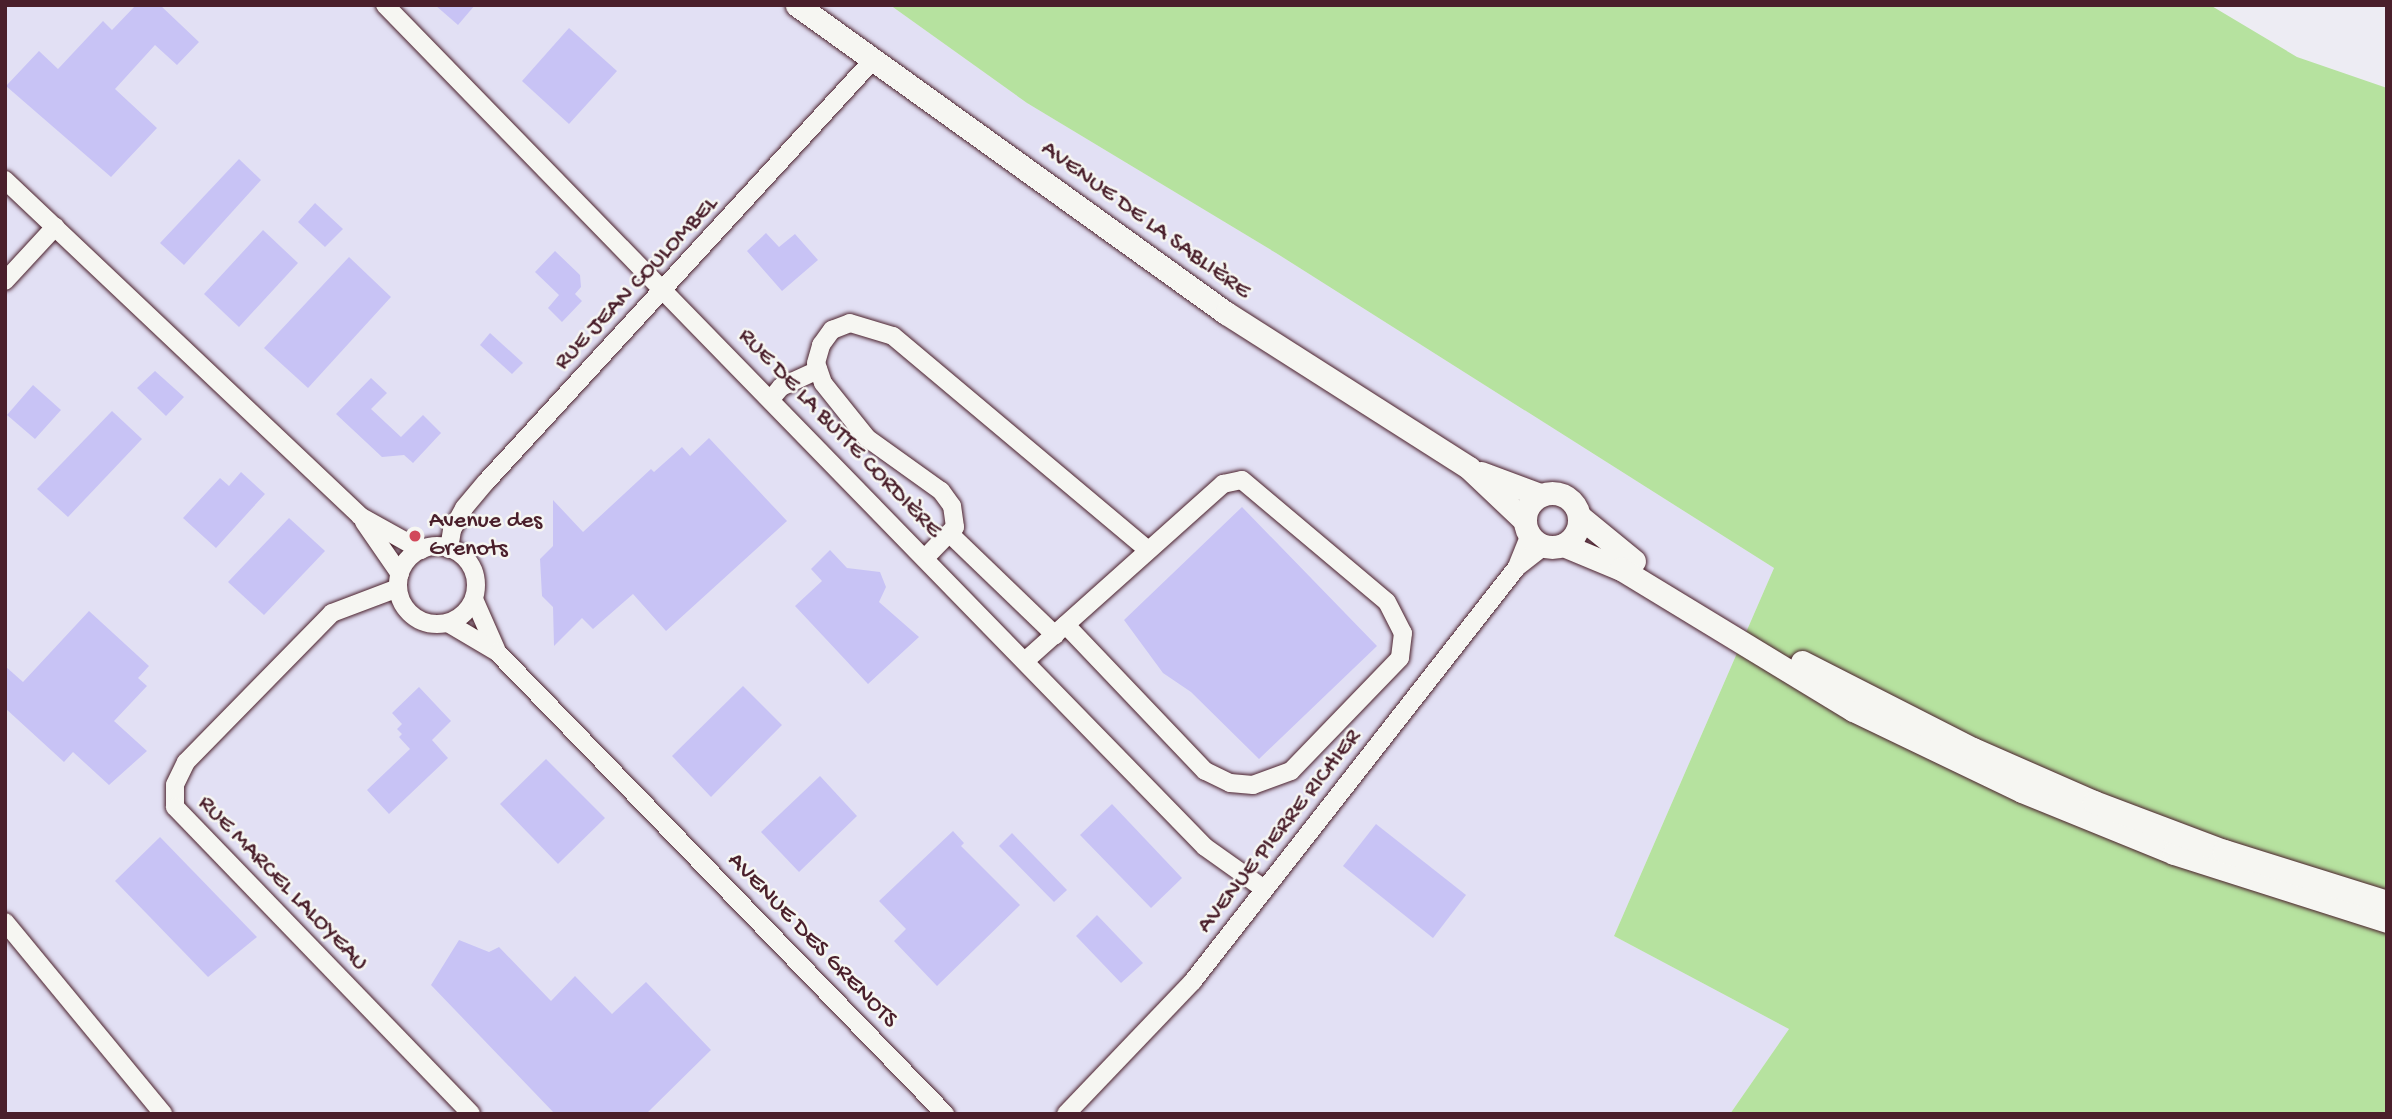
<!DOCTYPE html>
<html>
<head>
<meta charset="utf-8">
<style>
	body { margin:0 }
	#map { position:relative; width:2392px; height:1119px; overflow:hidden; background:#edecf3; font-family:"Gochi Hand",sans-serif }
	div>[style] { position:absolute }
	.built>* { inset:0; background:#e2e0f4 }
	.green>* { inset:0; background:#b6e29f }
	.building>* { inset:0; background:#c8c3f5 }
	.roads { filter:drop-shadow(0 0 2px #4a1f2b) drop-shadow(0 0 2px #4a1f2b) }
	.minor>* { height:18px; margin:-9px; padding:0 9px; transform-origin:9px; border-radius:9px; background:#f6f6f2 }
	.minor>.ring { margin:-9px; padding:0; box-sizing:content-box; background:none; border:18px solid #f6f6f2; border-radius:50% }
	.major>* { height:23px; margin:-11.5px; padding:0 11.5px; transform-origin:11.5px; border-radius:11.5px; background:#f6f6f2 }
	.major>.ring { margin:-11.5px; padding:0; box-sizing:content-box; background:none; border:23px solid #f6f6f2; border-radius:50% }
	.dots>* { width:19px; height:19px; translate:-50% -50%; box-sizing:border-box; border:4px solid #f6f6f2; border-radius:50% }
	span { translate:-50% -50%; white-space:nowrap; text-align:center; line-height:1.15; -webkit-text-stroke:5px #f6f6f2; paint-order:stroke }
	.street-label { font-size:24px; color:#4a1f2b }
	.poi-label { font-size:24px; color:#4a1f2b }
	.left { translate:0 -50%; text-align:left }
	.frame { position:absolute; inset:0; border:7px solid #4a1f2b; pointer-events:none }
</style>
</head>
<body>
<div id="map">
	<div class="built">
		<div style="clip-path:polygon(5px 5px,890px 5px,1027px 103px,1276px 253px,1774px 568px,1614px 936px,1789px 1029px,1730px 1114px,5px 1114px)"></div>
	</div>
	<div class="green">
		<div style="clip-path:polygon(890px 5px,2210px 5px,2297px 57px,2387px 88px,2387px 1114px,1730px 1114px,1789px 1029px,1614px 936px,1774px 568px,1276px 253px,1027px 103px)"></div>
	</div>
	<div class="building">
		<div style="clip-path:polygon(136px 5px,160px 5px,199px 42px,177px 65px,155px 45px,115px 89px,157px 128px,111px 177px,6px 86px,39px 51px,58px 69px,103px 21px,112px 30px)"></div>
		<div style="clip-path:polygon(435px 5px,475px 5px,458px 25px)"></div>
		<div style="clip-path:polygon(569px 28px,617px 71px,569px 124px,522px 81px)"></div>
		<div style="clip-path:polygon(239px 159px,261px 180px,184px 265px,160px 243px)"></div>
		<div style="clip-path:polygon(315px 203px,343px 229px,325px 247px,298px 222px)"></div>
		<div style="clip-path:polygon(263px 230px,298px 263px,239px 327px,204px 294px)"></div>
		<div style="clip-path:polygon(766px 233px,779px 247px,795px 234px,818px 260px,782px 291px,747px 251px)"></div>
		<div style="clip-path:polygon(555px 251px,580px 275px,581px 287px,575px 294px,582px 301px,562px 322px,548px 308px,559px 295px,535px 272px)"></div>
		<div style="clip-path:polygon(349px 257px,391px 297px,308px 388px,264px 348px)"></div>
		<div style="clip-path:polygon(490px 333px,523px 363px,512px 374px,480px 345px)"></div>
		<div style="clip-path:polygon(155px 371px,184px 397px,166px 416px,137px 388px)"></div>
		<div style="clip-path:polygon(371px 378px,387px 393px,371px 409px,401px 437px,423px 415px,441px 433px,413px 463px,404px 455px,382px 457px,336px 414px)"></div>
		<div style="clip-path:polygon(33px 385px,61px 410px,35px 439px,7px 415px)"></div>
		<div style="clip-path:polygon(112px 411px,142px 439px,68px 517px,37px 489px)"></div>
		<div style="clip-path:polygon(709px 438px,787px 521px,666px 631px,633px 594px,593px 629px,582px 618px,554px 646px,553px 607px,542px 596px,540px 559px,553px 546px,553px 500px,583px 532px,651px 469px,654px 472px,682px 447px,690px 456px)"></div>
		<div style="clip-path:polygon(241px 472px,265px 494px,216px 548px,183px 518px,220px 478px,229px 486px)"></div>
		<div style="clip-path:polygon(1242px 507px,1377px 646px,1259px 759px,1191px 692px,1163px 673px,1124px 620px)"></div>
		<div style="clip-path:polygon(289px 518px,325px 551px,264px 615px,228px 582px)"></div>
		<div style="clip-path:polygon(830px 550px,847px 568px,880px 572px,886px 587px,879px 602px,919px 637px,868px 684px,795px 606px,822px 581px,811px 569px)"></div>
		<div style="clip-path:polygon(89px 611px,149px 666px,138px 678px,147px 686px,114px 721px,147px 751px,109px 785px,73px 752px,64px 762px,5px 708px,5px 666px,23px 682px)"></div>
		<div style="clip-path:polygon(743px 686px,782px 725px,711px 797px,672px 756px)"></div>
		<div style="clip-path:polygon(419px 687px,451px 721px,432px 740px,448px 758px,389px 814px,367px 790px,410px 749px,399px 737px,402px 734px,397px 729px,402px 724px,392px 713px)"></div>
		<div style="clip-path:polygon(546px 759px,605px 818px,558px 864px,500px 804px)"></div>
		<div style="clip-path:polygon(820px 776px,857px 816px,799px 872px,761px 832px)"></div>
		<div style="clip-path:polygon(1112px 804px,1182px 878px,1151px 908px,1080px 835px)"></div>
		<div style="clip-path:polygon(1376px 824px,1466px 895px,1433px 938px,1343px 866px)"></div>
		<div style="clip-path:polygon(953px 831px,964px 843px,961px 846px,1020px 905px,937px 986px,894px 941px,906px 929px,879px 901px)"></div>
		<div style="clip-path:polygon(1012px 833px,1067px 890px,1054px 902px,999px 846px)"></div>
		<div style="clip-path:polygon(160px 837px,257px 937px,208px 977px,115px 881px)"></div>
		<div style="clip-path:polygon(1097px 915px,1143px 963px,1121px 983px,1076px 936px)"></div>
		<div style="clip-path:polygon(459px 940px,489px 952px,499px 947px,551px 1001px,575px 976px,612px 1014px,646px 982px,711px 1050px,646px 1114px,555px 1114px,431px 985px)"></div>
	</div>
	<div class="roads">
		<div class="minor">
			<div style="left:385px;top:5px;width:1175px;rotate:45.76deg"></div>
			<div style="left:1205px;top:847px;width:72px;rotate:35.4deg"></div>
			<div style="left:5px;top:180px;width:489px;rotate:43.4deg"></div>
			<div style="left:360px;top:516px;width:70px;rotate:29.1deg"></div>
			<div style="left:5px;top:281px;width:74px;rotate:-47.2deg"></div>
			<div style="left:771px;top:399px;width:16px;rotate:-50deg"></div>
			<div style="left:781px;top:387px;width:41px;rotate:-24.7deg"></div>
			<div style="left:364px;top:522px;width:63px;rotate:55.3deg"></div>
			<div style="left:950px;top:534px;width:146px;rotate:43.9deg"></div>
			<div class="ring" style="left:398px;top:546px;width:60px;height:60px"></div>
			<div style="left:449px;top:549px;width:19px;rotate:-81deg"></div>
			<div style="left:452px;top:530px;width:25px;rotate:-61deg"></div>
			<div style="left:464px;top:508px;width:34px;rotate:-50deg"></div>
			<div style="left:486px;top:482px;width:573px;rotate:-47.48deg"></div>
			<div style="left:925px;top:558px;width:43px;rotate:-45.9deg"></div>
			<div style="left:955px;top:527px;width:21px;rotate:-98deg"></div>
			<div style="left:952px;top:506px;width:19px;rotate:-126deg"></div>
			<div style="left:941px;top:491px;width:91px;rotate:-144.4deg"></div>
			<div style="left:867px;top:438px;width:70px;rotate:-128.7deg"></div>
			<div style="left:823px;top:383px;width:21px;rotate:-109deg"></div>
			<div style="left:816px;top:363px;width:19px;rotate:-74deg"></div>
			<div style="left:821px;top:345px;width:19px;rotate:-54deg"></div>
			<div style="left:832px;top:330px;width:19px;rotate:-21deg"></div>
			<div style="left:850px;top:323px;width:45px;rotate:16.8deg"></div>
			<div style="left:893px;top:336px;width:333px;rotate:40deg"></div>
			<div style="left:1518px;top:564px;width:31px;rotate:-68deg"></div>
			<div style="left:398px;top:588px;width:71px;rotate:159.3deg"></div>
			<div style="left:332px;top:613px;width:209px;rotate:134.4deg"></div>
			<div style="left:186px;top:762px;width:25px;rotate:116deg"></div>
			<div style="left:175px;top:785px;width:22px;rotate:90deg"></div>
			<div style="left:175px;top:807px;width:426px;rotate:46deg"></div>
			<div style="left:474px;top:599px;width:55px;rotate:66.3deg"></div>
			<div style="left:448px;top:623px;width:57px;rotate:30.6deg"></div>
			<div style="left:497px;top:652px;width:644px;rotate:45.88deg"></div>
			<div style="left:1025px;top:661px;width:266px;rotate:-41.8deg"></div>
			<div style="left:1223px;top:484px;width:19px;rotate:-12deg"></div>
			<div style="left:1242px;top:480px;width:189px;rotate:40.1deg"></div>
			<div style="left:1387px;top:602px;width:35px;rotate:63deg"></div>
			<div style="left:1403px;top:633px;width:25px;rotate:97deg"></div>
			<div style="left:1400px;top:658px;width:157px;rotate:134deg"></div>
			<div style="left:1291px;top:771px;width:40px;rotate:159.8deg"></div>
			<div style="left:1253px;top:785px;width:23px;rotate:-175deg"></div>
			<div style="left:1230px;top:783px;width:28px;rotate:-154deg"></div>
			<div style="left:1205px;top:771px;width:202px;rotate:-133.6deg"></div>
			<div style="left:5px;top:922px;width:249px;rotate:50.5deg"></div>
			<div style="left:1066px;top:1114px;width:184px;rotate:-46.3deg"></div>
			<div style="left:1193px;top:981px;width:526px;rotate:-51.95deg"></div>
			<div style="left:1517px;top:567px;width:36px;rotate:-38deg"></div>
		</div>
		<div class="major">
			<div style="left:797px;top:5px;width:528px;rotate:35.68deg"></div>
			<div style="left:1226px;top:313px;width:288px;rotate:32.5deg"></div>
			<div style="left:1469px;top:468px;width:77px;rotate:43.4deg"></div>
			<div style="left:1481px;top:473px;width:63px;rotate:20.4deg"></div>
			<div class="ring" style="left:1525px;top:493px;width:31px;height:31px"></div>
			<div style="left:1579px;top:516px;width:71px;rotate:39.3deg"></div>
			<div style="left:1563px;top:545px;width:63px;rotate:22.5deg"></div>
			<div style="left:1621px;top:569px;width:271px;rotate:31.3deg"></div>
			<div style="left:1853px;top:710px;width:187px;rotate:25.6deg"></div>
			<div style="left:2022px;top:791px;width:164px;rotate:22.2deg"></div>
			<div style="left:2174px;top:853px;width:224px;rotate:17.7deg"></div>
			<div style="left:1802px;top:662px;width:192px;rotate:27deg"></div>
			<div style="left:1973px;top:749px;width:132px;rotate:23.7deg"></div>
			<div style="left:2094px;top:802px;width:139px;rotate:20.7deg"></div>
			<div style="left:2224px;top:851px;width:171px;rotate:17.4deg"></div>
		</div>
	</div>
	<div class="dots">
		<div style="left:415px;top:536px;background:#d1495b"></div>
	</div>
	<div class="street-label">
		<span style="left:1145px;top:221px;rotate:36deg">AVENUE DE LA SABLIÈRE</span>
		<span style="left:637px;top:284px;rotate:-47deg">RUE JEAN COULOMBEL</span>
		<span style="left:839px;top:434px;rotate:46deg">RUE DE LA BUTTE CORDIÈRE</span>
		<span style="left:1280px;top:832px;rotate:-52deg">AVENUE PIERRE RICHIER</span>
		<span style="left:282px;top:884px;rotate:46deg">RUE MARCEL LALOYEAU</span>
		<span style="left:812px;top:941px;rotate:46deg">AVENUE DES GRENOTS</span>
	</div>
	<div class="poi-label">
		<span class="left" style="left:429px;top:536px">Avenue des<br>Grenots</span>
	</div>
	<div class="frame"></div>
</div>
</body>
</html>
